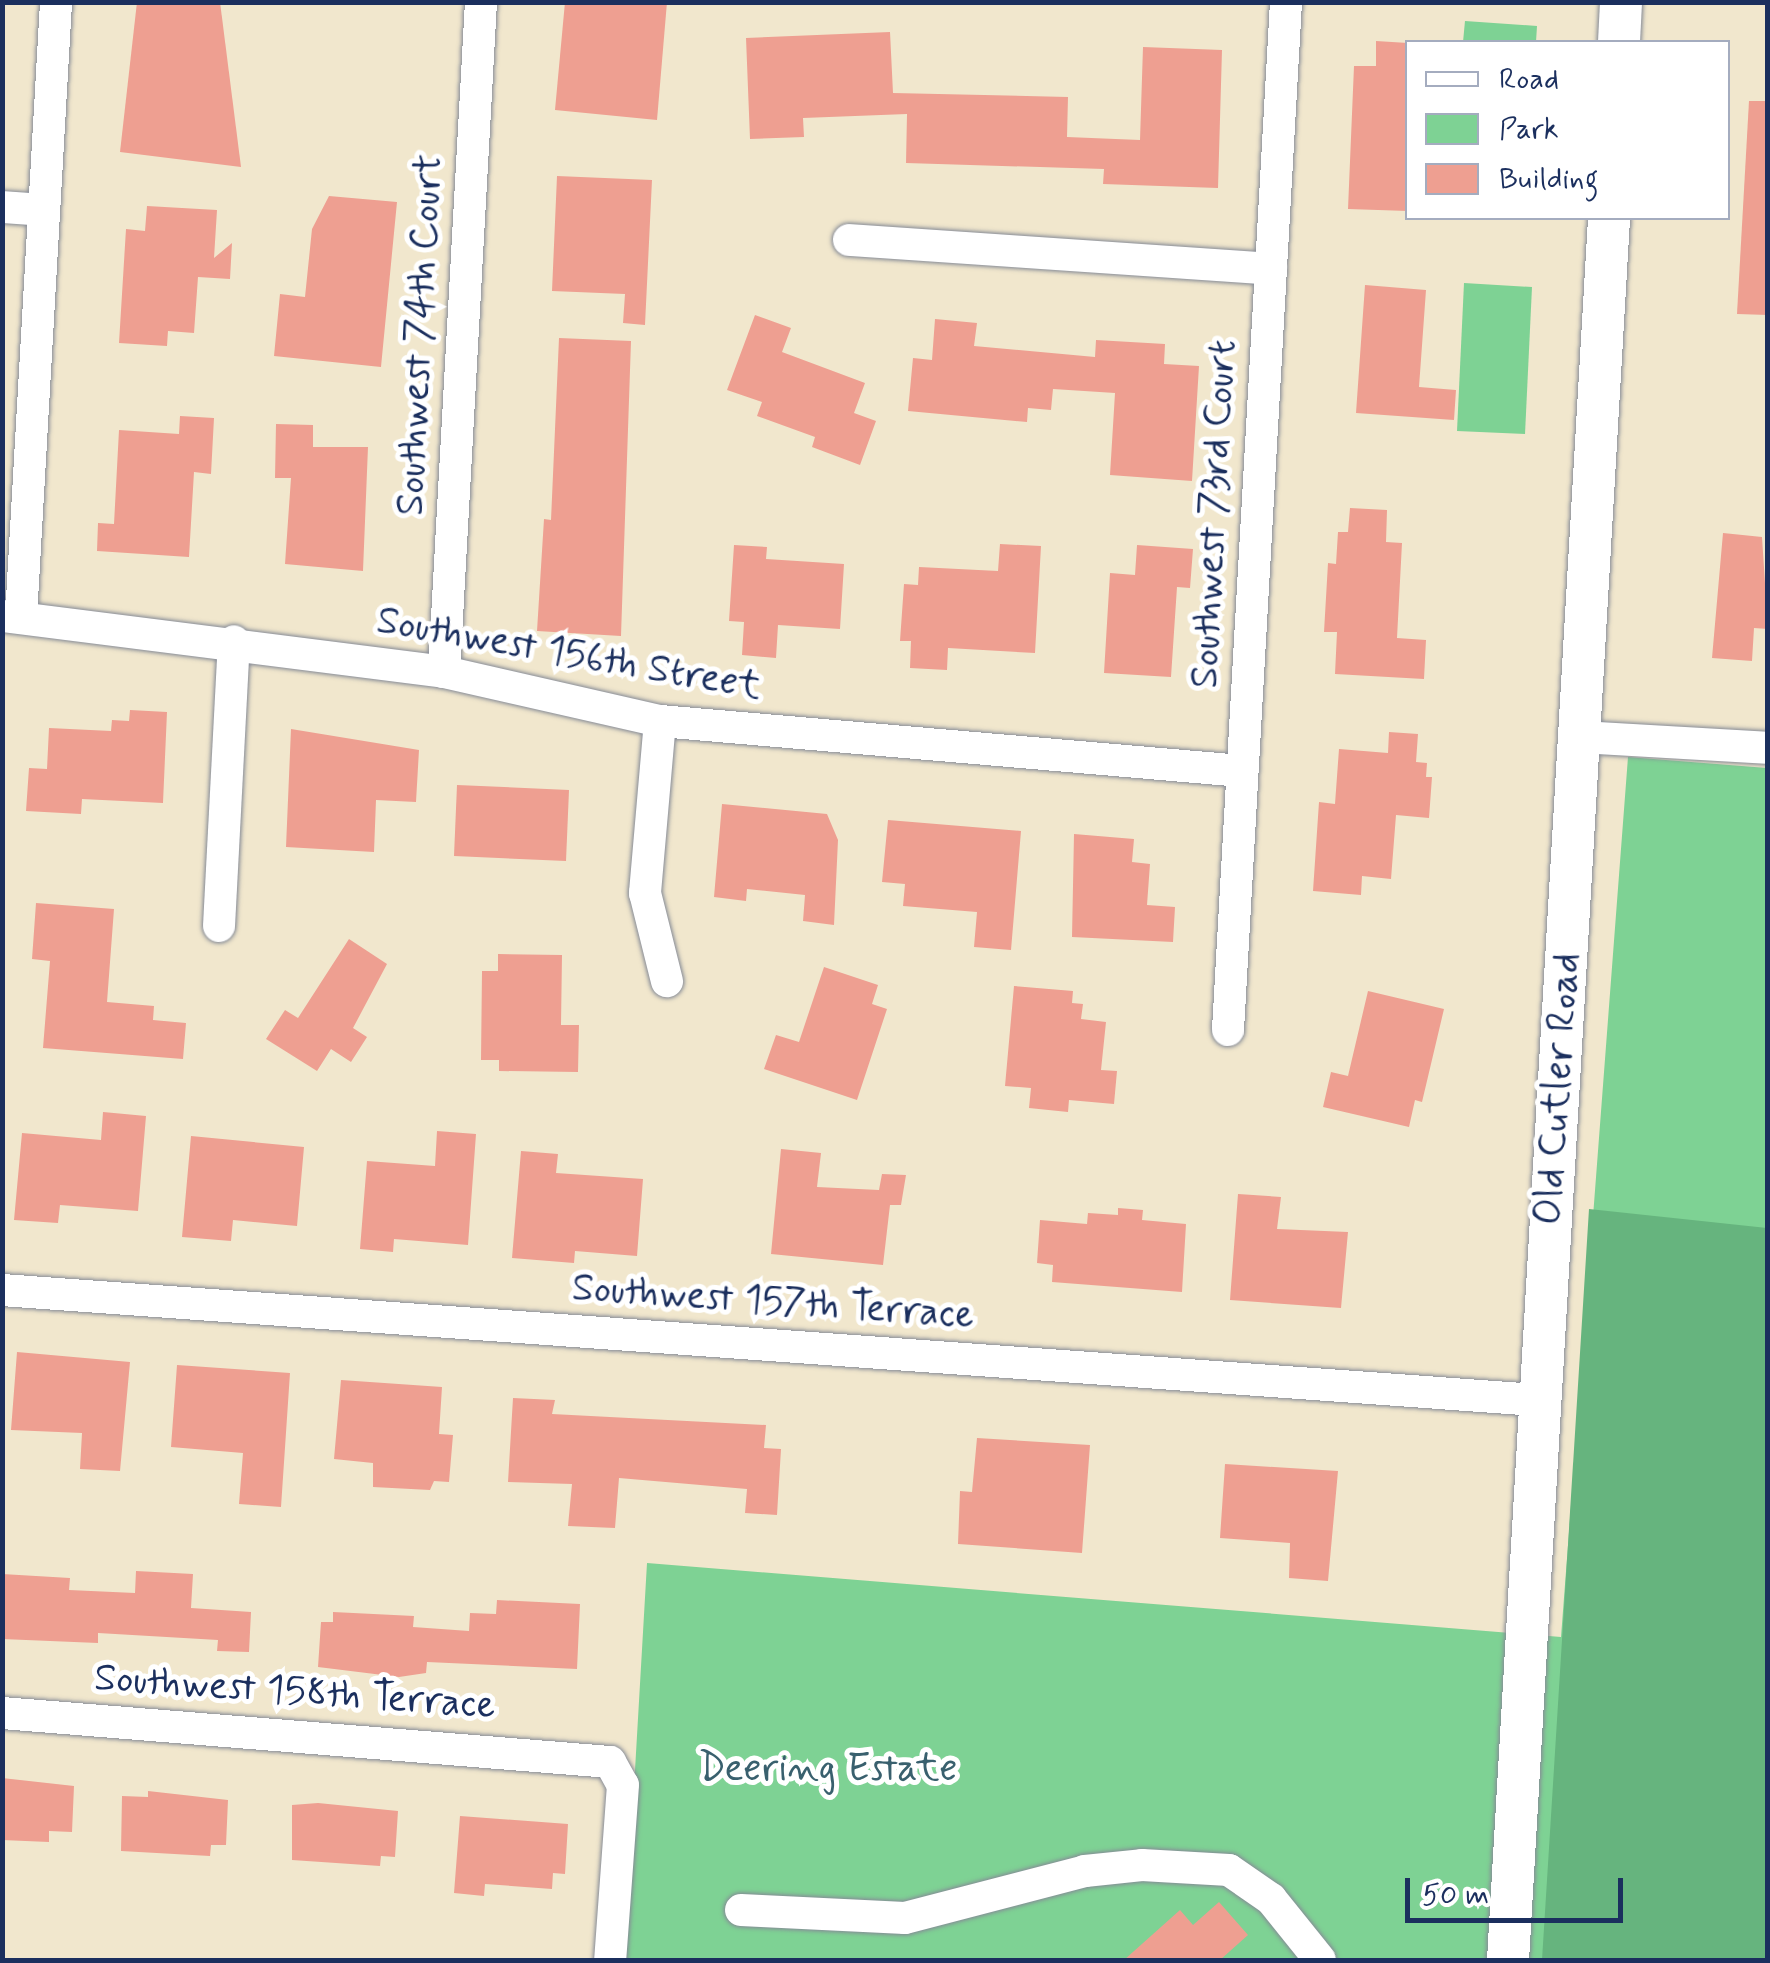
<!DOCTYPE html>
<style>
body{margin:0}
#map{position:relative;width:1770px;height:1963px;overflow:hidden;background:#f1e7cd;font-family:Mynerve,sans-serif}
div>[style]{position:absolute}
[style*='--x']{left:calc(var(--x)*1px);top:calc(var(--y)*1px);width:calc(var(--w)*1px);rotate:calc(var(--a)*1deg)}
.green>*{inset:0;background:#7ed294}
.forest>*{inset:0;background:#66b47e}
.building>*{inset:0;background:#ee9f91}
.roads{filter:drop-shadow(0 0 2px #868b96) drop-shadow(0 0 2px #868b96)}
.minor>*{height:32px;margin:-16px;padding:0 16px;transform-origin:16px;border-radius:16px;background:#fff}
.major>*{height:42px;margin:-21px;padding:0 21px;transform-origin:21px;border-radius:21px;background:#fff}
span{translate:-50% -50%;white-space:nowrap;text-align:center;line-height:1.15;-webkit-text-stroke:10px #fff;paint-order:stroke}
.street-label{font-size:40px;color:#1b2f5e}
.park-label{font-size:40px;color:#39606e}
.frame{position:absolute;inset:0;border:5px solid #1b2f5e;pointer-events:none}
.legend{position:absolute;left:1405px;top:40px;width:325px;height:180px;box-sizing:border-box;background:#fff;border:2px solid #a4acbf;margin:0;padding:12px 18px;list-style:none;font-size:30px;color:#1b2f5e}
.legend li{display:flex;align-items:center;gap:20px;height:50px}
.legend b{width:50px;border:2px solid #a4acbf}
.scale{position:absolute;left:1405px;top:1878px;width:218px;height:45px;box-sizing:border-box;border:5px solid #1b2f5e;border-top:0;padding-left:12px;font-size:30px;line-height:35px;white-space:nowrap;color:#1b2f5e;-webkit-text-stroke:8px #fff;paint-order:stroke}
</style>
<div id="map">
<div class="green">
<div style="clip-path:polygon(1465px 21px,1537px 26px,1536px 42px,1463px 42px)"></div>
<div style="clip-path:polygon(1464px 283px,1532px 287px,1525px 434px,1457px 431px)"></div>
<div style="clip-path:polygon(1628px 757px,1767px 768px,1767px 1960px,624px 1960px,647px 1563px,1561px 1637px)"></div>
</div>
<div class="forest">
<div style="clip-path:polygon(1589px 1209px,1767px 1228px,1767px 1960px,1542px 1960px)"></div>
</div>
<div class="building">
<div style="clip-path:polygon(137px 2px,220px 2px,241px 167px,120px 152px)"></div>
<div style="clip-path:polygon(565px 2px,667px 2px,657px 120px,555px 110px)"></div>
<div style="clip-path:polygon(890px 32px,893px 93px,1068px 97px,1067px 137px,1140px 140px,1143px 47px,1222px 50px,1218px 188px,1103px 184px,1104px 169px,906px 163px,907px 114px,803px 118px,804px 137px,750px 139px,746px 38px)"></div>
<div style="clip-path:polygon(1376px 41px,1408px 43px,1408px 211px,1348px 209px,1354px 66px,1376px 66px)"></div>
<div style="clip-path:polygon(1749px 101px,1768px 101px,1768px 315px,1737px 314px)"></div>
<div style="clip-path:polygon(557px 176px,652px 180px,645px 325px,623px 323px,625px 294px,552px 291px)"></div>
<div style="clip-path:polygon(329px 196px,397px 202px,381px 367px,274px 356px,280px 294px,305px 297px,312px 229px)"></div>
<div style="clip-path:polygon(147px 206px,217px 210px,214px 258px,232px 243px,230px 279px,198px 277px,194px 333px,168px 331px,167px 346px,119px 343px,126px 229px,145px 231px)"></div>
<div style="clip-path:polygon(1365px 285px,1426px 290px,1419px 387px,1456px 390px,1454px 420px,1356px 413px)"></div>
<div style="clip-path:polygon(755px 315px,791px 328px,782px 352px,865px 383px,854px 413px,876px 421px,860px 465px,812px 447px,815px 437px,757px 416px,762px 402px,727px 390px)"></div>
<div style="clip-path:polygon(935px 319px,977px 323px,974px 346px,1095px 357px,1096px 340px,1165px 344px,1164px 364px,1199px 366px,1192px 481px,1110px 475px,1115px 393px,1053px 389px,1051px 410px,1028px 408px,1027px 422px,908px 411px,913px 358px,932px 360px)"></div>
<div style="clip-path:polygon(559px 338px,631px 341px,621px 636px,537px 631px,544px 519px,551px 520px)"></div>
<div style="clip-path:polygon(180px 416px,214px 418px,211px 474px,194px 472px,189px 557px,97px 551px,98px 523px,114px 524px,119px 430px,179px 434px)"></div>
<div style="clip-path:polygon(276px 424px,313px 425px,313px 447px,368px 447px,363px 571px,285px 564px,291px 478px,275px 478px)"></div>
<div style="clip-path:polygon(1350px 508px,1387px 510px,1386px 542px,1402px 543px,1397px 638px,1426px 640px,1424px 679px,1335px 674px,1337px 632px,1324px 632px,1328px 563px,1336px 564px,1338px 532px,1348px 532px)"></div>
<div style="clip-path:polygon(1723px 533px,1762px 537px,1768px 629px,1754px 628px,1752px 661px,1712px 658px)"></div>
<div style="clip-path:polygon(1000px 544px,1041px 546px,1035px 653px,948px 648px,947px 670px,910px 668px,911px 641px,900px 641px,904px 584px,918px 585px,919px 567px,998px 571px)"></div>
<div style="clip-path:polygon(734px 545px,767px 547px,766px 559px,844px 564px,840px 629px,778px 625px,776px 658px,742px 655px,744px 622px,729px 621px)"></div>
<div style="clip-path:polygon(1137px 545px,1193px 549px,1190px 588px,1177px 587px,1171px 677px,1104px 673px,1110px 573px,1135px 575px)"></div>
<div style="clip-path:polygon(130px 710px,167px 712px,163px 803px,82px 799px,81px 814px,26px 811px,29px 768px,47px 769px,49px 728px,111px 731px,112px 720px,129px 721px)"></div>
<div style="clip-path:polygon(291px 729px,419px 750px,416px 802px,376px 800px,374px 852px,286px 847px)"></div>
<div style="clip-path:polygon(1389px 732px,1418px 734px,1416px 762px,1427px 763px,1426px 777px,1432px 777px,1429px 818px,1396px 815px,1391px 879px,1362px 876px,1361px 895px,1313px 891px,1319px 802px,1335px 804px,1339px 749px,1388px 753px)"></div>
<div style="clip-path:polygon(457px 785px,569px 790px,566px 861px,454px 856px)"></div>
<div style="clip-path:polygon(722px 804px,827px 814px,838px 840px,834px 925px,803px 921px,805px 895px,747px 889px,746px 901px,714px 897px)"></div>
<div style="clip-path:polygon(888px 820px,1021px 831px,1011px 950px,974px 947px,977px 912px,903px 906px,905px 884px,882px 882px)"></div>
<div style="clip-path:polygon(1074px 834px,1134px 839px,1132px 862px,1150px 864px,1147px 905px,1175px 907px,1173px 942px,1072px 937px)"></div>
<div style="clip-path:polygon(36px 903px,114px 909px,107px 1002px,154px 1006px,153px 1020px,186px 1023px,183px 1059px,43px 1048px,50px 961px,32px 959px)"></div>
<div style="clip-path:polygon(349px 939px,387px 964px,353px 1028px,367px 1037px,351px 1062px,331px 1049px,317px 1071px,266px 1039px,285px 1010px,298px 1018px)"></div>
<div style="clip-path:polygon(498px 954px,562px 955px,561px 1025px,579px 1025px,578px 1072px,499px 1071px,499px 1060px,481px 1060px,482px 971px,498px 971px)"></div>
<div style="clip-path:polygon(824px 967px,878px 985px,872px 1004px,887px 1009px,857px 1100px,764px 1069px,776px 1035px,799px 1042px)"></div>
<div style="clip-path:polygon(1014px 986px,1073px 991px,1072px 1003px,1083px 1004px,1081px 1019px,1106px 1022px,1101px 1070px,1117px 1071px,1114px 1104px,1069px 1100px,1068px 1112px,1029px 1108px,1031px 1088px,1005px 1086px)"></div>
<div style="clip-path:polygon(1368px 991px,1444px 1009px,1422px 1102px,1415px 1100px,1409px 1127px,1323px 1107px,1331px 1072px,1348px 1076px)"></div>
<div style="clip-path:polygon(103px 1112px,146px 1116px,138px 1211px,60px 1205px,58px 1223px,14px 1220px,22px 1133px,101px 1140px)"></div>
<div style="clip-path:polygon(437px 1131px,476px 1134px,468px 1245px,394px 1239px,393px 1252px,360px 1249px,367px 1161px,435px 1166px)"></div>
<div style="clip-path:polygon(191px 1136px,304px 1147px,297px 1226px,233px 1220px,231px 1241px,182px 1237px)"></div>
<div style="clip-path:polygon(781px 1149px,821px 1153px,817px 1187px,879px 1190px,882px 1174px,906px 1175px,901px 1205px,890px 1205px,883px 1265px,771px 1254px)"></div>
<div style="clip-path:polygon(521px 1151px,558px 1154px,556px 1173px,643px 1179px,637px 1256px,575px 1251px,574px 1263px,512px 1258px)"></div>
<div style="clip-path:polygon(1238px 1194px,1281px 1197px,1277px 1229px,1348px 1232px,1341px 1308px,1230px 1300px)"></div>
<div style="clip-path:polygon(1118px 1208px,1143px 1210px,1142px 1220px,1186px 1224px,1182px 1292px,1052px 1282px,1053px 1265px,1037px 1263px,1040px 1220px,1087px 1224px,1088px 1213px,1118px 1215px)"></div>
<div style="clip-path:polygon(17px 1352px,130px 1362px,120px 1471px,80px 1469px,82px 1433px,11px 1430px)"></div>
<div style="clip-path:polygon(177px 1365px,290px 1373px,281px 1507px,239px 1504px,243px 1453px,171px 1447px)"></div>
<div style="clip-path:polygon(341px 1380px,442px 1387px,439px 1434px,453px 1435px,449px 1482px,434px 1481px,430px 1490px,373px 1487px,373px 1463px,334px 1459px)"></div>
<div style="clip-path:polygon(513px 1398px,555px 1400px,552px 1414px,766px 1425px,764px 1448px,781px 1449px,777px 1515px,745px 1513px,747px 1489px,619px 1478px,615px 1528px,568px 1526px,572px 1484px,508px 1482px)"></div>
<div style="clip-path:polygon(977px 1438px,1090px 1445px,1082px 1553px,958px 1544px,960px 1491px,972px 1492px)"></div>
<div style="clip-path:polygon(1225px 1464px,1338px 1471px,1328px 1581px,1289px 1578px,1290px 1543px,1220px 1538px)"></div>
<div style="clip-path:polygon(136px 1571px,193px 1574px,191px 1608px,251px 1612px,249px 1652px,217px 1651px,218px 1640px,98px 1633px,98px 1643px,2px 1639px,2px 1574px,70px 1578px,69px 1590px,135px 1593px)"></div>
<div style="clip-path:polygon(497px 1600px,580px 1604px,577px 1669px,427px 1662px,426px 1673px,399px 1677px,318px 1667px,321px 1622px,333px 1622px,333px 1612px,414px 1616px,413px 1627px,469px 1631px,470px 1613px,496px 1614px)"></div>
<div style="clip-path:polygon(2px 1778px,74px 1786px,72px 1832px,49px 1831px,49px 1842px,2px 1840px)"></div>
<div style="clip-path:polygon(148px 1791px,228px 1800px,226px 1845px,211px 1845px,210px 1856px,121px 1851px,122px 1796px,148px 1797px)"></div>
<div style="clip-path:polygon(318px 1803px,398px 1811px,395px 1857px,381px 1856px,380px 1866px,292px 1860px,292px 1805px)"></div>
<div style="clip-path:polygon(460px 1816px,568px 1824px,565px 1874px,553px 1873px,552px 1889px,485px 1884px,484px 1896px,454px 1893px)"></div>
<div style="clip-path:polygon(1219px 1902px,1248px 1935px,1220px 1960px,1124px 1960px,1180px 1910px,1193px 1925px)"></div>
</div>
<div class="roads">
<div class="minor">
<div style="--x:2;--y:207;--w:39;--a:4"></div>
<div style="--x:849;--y:240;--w:423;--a:3.9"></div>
<div style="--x:2;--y:616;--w:446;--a:7.2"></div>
<div style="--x:444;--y:672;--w:221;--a:12.8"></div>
<div style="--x:660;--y:721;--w:584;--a:4.91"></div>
<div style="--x:21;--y:617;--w:616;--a:-86.74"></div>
<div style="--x:444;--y:672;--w:671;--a:-86.84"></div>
<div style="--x:660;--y:721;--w:173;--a:95"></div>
<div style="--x:645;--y:893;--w:91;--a:76"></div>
<div style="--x:1579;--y:737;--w:189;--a:3.3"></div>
<div style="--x:219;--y:926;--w:285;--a:-87"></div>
<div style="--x:1228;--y:1030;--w:1030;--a:-86.77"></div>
<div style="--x:2;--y:1290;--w:1540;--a:4.1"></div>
<div style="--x:2;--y:1713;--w:610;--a:4.61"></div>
<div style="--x:610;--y:1762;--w:26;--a:61"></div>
<div style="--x:623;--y:1785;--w:175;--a:94.2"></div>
<div style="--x:741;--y:1910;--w:164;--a:2.8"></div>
<div style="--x:905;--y:1918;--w:186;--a:-14.6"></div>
<div style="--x:1085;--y:1871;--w:57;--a:-6"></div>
<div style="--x:1142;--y:1865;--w:87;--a:3.3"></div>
<div style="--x:1229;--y:1870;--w:51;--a:34.6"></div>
<div style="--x:1271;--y:1899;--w:78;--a:51.2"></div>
</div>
<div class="major">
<div style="--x:1619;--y:42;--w:40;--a:-87.1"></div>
<div style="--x:1508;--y:1960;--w:1745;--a:-86.68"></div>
</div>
</div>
<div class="street-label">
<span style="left:420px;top:335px;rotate:-87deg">Southwest 74th Court</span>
<span style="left:1214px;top:514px;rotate:-87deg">Southwest 73rd Court</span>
<span style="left:569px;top:654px;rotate:10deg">Southwest 156th Street</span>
<span style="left:1558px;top:1089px;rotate:-86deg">Old Cutler Road</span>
<span style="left:773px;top:1302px;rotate:4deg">Southwest 157th Terrace</span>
<span style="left:295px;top:1692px;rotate:4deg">Southwest 158th Terrace</span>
</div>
<div class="park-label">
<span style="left:828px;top:1769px">Deering Estate</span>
</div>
<div class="frame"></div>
<ul class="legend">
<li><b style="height:12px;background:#fff"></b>Road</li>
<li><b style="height:28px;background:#7ed294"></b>Park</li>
<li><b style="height:28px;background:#ee9f91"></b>Building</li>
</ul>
<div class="scale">50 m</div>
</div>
